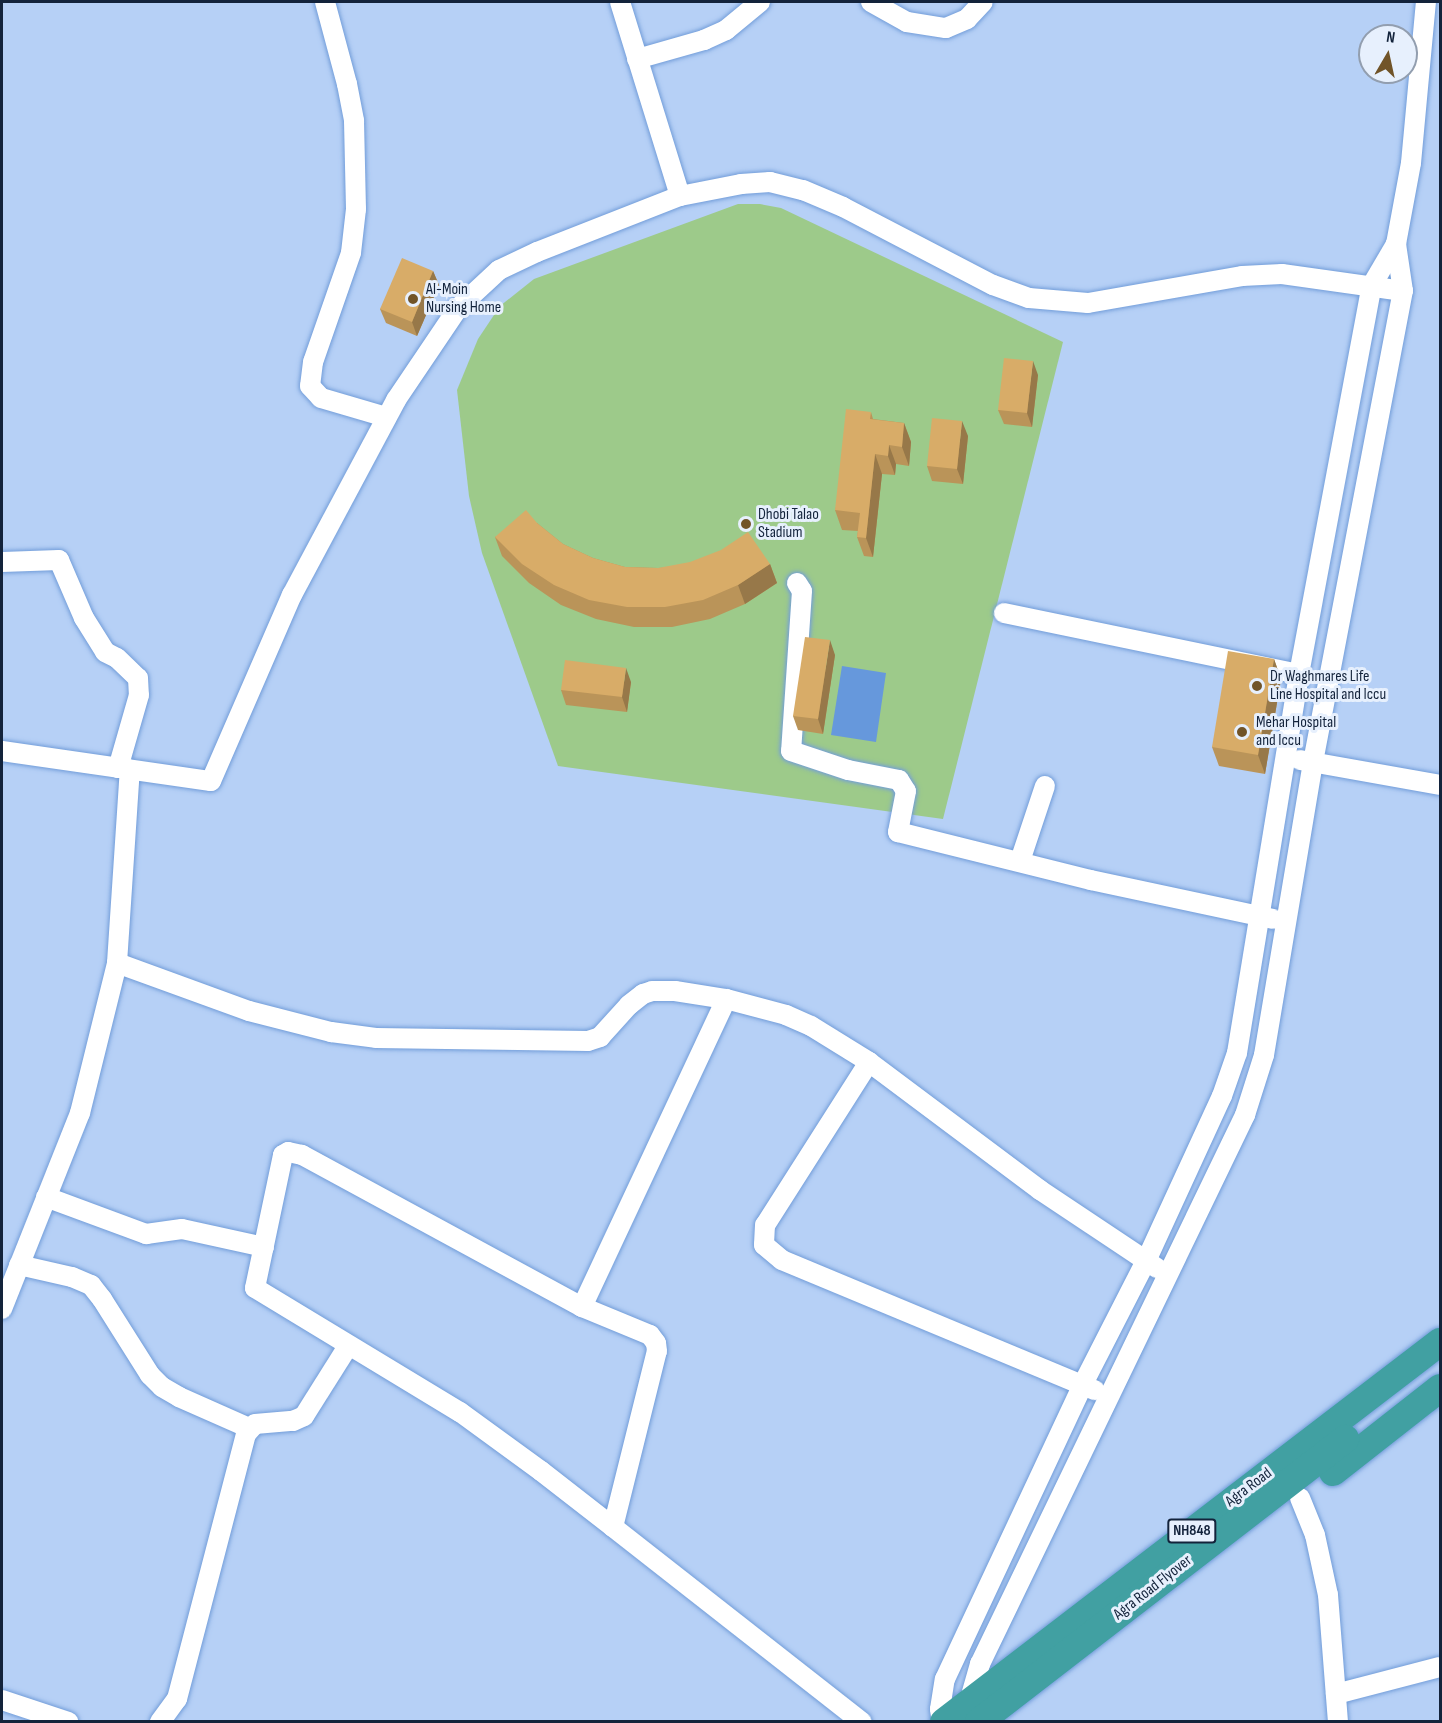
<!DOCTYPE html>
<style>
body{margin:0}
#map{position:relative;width:1442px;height:1723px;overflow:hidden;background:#b6d0f6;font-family:"Sofia Sans Condensed",sans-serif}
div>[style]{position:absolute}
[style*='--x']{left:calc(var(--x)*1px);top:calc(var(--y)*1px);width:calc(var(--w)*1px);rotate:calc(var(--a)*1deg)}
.green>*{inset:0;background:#9dca8a}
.water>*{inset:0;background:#6698dc}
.roads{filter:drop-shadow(0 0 2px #729dd9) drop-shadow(0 0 2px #729dd9)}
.minor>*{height:20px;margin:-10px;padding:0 10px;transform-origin:10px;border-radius:10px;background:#fff}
.highway>*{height:28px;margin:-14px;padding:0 14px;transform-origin:14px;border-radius:14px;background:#41a0a2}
.wall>*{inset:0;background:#ba9459}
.shaded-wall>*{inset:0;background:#977849}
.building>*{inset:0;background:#d8ac68}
.dots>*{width:16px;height:16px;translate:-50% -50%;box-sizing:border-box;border:3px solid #e7f0fd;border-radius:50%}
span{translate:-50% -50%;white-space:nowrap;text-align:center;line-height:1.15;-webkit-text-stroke:6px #e7f0fd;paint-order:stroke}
.shield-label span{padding:2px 4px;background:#e7f0fd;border:2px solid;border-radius:4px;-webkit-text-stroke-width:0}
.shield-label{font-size:15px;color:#13233b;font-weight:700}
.poi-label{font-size:16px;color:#13233b}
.left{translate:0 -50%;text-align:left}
.street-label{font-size:16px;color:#13233b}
.frame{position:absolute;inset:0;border:3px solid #13233b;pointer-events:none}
.north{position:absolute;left:1358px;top:24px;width:60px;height:60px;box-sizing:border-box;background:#e7f0fd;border:2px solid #929eaf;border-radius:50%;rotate:9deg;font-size:16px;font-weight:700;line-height:24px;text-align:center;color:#13233b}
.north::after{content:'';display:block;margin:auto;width:21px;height:27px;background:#715428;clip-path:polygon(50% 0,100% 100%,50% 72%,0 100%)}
</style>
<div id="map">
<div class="green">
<div style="clip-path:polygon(738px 204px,760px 204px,781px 208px,1063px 342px,943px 819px,558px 766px,482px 553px,469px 496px,457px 390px,478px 339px,500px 306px,534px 279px)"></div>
</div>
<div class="water">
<div style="clip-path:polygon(842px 666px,886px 673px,876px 742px,831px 735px)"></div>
</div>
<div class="roads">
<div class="minor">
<div style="--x:325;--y:2;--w:85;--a:75"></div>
<div style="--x:347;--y:84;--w:38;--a:79"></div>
<div style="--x:354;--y:121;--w:88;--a:88.7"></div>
<div style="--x:356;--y:209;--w:44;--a:96.5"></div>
<div style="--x:351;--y:253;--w:115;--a:109.2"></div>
<div style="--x:313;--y:362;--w:24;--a:97"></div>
<div style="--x:310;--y:386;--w:16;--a:47"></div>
<div style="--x:321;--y:398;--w:68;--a:16.3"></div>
<div style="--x:620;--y:2;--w:203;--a:72.8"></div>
<div style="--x:871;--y:2;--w:41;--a:29.1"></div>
<div style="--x:907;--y:22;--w:39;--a:9"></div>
<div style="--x:946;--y:28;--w:23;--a:-23"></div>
<div style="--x:967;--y:19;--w:23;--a:-47"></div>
<div style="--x:637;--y:59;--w:70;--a:-15.8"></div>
<div style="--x:704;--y:40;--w:24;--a:-24"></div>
<div style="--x:726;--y:30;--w:44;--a:-39.5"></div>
<div style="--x:2;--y:562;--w:57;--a:-2"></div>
<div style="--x:59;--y:560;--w:63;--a:66.7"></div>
<div style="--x:84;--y:618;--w:40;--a:58"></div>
<div style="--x:105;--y:652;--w:13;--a:27"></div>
<div style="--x:117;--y:658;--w:29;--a:44"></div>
<div style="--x:138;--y:678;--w:17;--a:87"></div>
<div style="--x:139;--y:695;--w:76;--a:106"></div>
<div style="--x:797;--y:583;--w:9;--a:58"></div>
<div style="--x:802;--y:591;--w:160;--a:93.9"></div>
<div style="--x:791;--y:751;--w:60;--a:18.4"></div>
<div style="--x:848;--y:770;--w:52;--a:11.1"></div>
<div style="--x:899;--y:780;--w:13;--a:58"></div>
<div style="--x:906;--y:791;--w:42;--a:101"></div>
<div style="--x:898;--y:832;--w:199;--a:14"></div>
<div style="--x:1091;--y:880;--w:186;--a:12.1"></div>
<div style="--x:1004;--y:613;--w:301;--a:11.7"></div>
<div style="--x:2;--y:751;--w:211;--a:8.2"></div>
<div style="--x:211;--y:781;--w:203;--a:-66.5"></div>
<div style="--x:292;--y:595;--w:221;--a:-61.9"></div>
<div style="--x:396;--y:400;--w:111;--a:-56"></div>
<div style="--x:458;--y:308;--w:56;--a:-42.8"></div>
<div style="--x:499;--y:270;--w:42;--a:-25.3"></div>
<div style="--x:537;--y:252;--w:154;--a:-21.4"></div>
<div style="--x:680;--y:196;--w:62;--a:-11.1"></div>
<div style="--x:741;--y:184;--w:29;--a:-4"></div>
<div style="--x:770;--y:182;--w:34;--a:14"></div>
<div style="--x:803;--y:190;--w:43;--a:23"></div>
<div style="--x:843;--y:207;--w:169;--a:27.5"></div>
<div style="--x:993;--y:285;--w:38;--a:20"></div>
<div style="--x:1029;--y:298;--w:59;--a:4.8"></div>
<div style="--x:1088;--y:303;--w:156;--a:-9.9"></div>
<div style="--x:1242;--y:276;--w:40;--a:-2.9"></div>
<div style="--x:1282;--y:274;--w:122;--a:8"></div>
<div style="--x:1300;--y:760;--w:142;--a:10.1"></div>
<div style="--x:1020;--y:861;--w:79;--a:-71.6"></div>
<div style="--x:117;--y:963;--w:140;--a:20"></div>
<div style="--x:249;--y:1011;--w:85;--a:14.4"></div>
<div style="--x:331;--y:1032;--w:45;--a:7.6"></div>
<div style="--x:376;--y:1038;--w:212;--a:0.8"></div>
<div style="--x:588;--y:1041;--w:13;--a:-18"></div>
<div style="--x:600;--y:1037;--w:43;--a:-47.8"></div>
<div style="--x:629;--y:1005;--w:18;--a:-38"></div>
<div style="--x:643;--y:994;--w:9;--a:-18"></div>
<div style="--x:652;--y:991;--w:23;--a:0"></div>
<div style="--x:675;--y:991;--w:52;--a:8.9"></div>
<div style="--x:726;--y:999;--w:62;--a:14.9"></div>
<div style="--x:786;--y:1015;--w:27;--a:24"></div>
<div style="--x:811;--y:1026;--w:68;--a:31.8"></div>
<div style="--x:869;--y:1062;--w:214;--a:36.8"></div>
<div style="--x:1040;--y:1190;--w:141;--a:33.7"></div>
<div style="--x:869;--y:1062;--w:193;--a:122.5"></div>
<div style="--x:765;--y:1225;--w:20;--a:93"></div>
<div style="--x:764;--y:1245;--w:23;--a:40"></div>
<div style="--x:782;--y:1260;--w:339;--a:22.6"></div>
<div style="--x:46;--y:1197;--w:107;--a:20.3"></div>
<div style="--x:146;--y:1234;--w:36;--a:-8"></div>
<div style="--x:182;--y:1229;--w:84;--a:12.4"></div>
<div style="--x:19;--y:1265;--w:54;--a:12.8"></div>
<div style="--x:72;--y:1277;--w:21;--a:23"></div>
<div style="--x:91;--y:1285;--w:18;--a:52"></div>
<div style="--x:102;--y:1299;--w:90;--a:57.7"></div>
<div style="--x:150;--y:1375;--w:17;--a:45"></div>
<div style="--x:162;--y:1387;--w:20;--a:30"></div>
<div style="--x:179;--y:1397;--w:77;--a:23.9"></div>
<div style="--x:582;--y:1307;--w:340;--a:-64.9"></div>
<div style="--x:2;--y:1309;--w:211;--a:-68.3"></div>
<div style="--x:80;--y:1113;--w:154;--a:-76.1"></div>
<div style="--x:117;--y:963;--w:194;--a:-86.2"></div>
<div style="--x:1300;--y:1498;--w:40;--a:68"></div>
<div style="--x:1315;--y:1535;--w:61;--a:77.8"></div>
<div style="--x:1328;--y:1595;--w:127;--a:85.5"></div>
<div style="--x:613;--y:1527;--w:181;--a:-76"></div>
<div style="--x:657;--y:1351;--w:8;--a:-97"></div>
<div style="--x:656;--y:1343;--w:10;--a:-127"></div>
<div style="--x:650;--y:1335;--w:74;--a:-157.6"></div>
<div style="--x:582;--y:1307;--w:319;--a:-151.5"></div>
<div style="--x:302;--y:1155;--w:14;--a:-168"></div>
<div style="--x:288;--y:1152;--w:6;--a:149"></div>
<div style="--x:283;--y:1155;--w:136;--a:101.9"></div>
<div style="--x:255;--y:1288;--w:240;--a:31.2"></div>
<div style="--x:460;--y:1412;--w:100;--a:36.1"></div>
<div style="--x:541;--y:1471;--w:91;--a:37.9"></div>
<div style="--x:613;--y:1527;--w:316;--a:38.1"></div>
<div style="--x:1336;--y:1694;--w:107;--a:-14.6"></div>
<div style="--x:2;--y:1700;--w:70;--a:18.4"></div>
<div style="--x:968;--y:1706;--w:44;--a:-74.1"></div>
<div style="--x:980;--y:1664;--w:610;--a:-64.23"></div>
<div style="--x:1245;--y:1115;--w:63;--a:-72.4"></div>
<div style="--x:1264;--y:1055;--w:297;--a:-80.5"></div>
<div style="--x:1313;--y:762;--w:480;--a:-79.2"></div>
<div style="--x:1403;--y:291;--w:48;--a:-98.5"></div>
<div style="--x:1396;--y:244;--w:82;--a:-79.5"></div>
<div style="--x:1411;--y:163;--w:162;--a:-84.7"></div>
<div style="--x:160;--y:1722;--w:29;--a:-54"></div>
<div style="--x:177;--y:1699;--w:274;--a:-75.4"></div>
<div style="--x:246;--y:1434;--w:13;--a:-48"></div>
<div style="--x:255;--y:1424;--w:38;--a:-5"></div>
<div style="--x:293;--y:1421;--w:12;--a:-24"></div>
<div style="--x:304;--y:1416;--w:83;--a:-57.8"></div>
<div style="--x:942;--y:1722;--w:13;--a:-99"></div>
<div style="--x:940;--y:1709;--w:30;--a:-81"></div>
<div style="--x:945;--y:1679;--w:326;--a:-64.9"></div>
<div style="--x:1083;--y:1384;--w:138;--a:-62.9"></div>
<div style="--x:1146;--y:1261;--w:182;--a:-65.3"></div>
<div style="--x:1222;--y:1096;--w:46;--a:-70.8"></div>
<div style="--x:1237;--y:1053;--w:384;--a:-80.7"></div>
<div style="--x:1299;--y:674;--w:396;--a:-79.4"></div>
<div style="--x:1372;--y:285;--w:48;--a:-59.7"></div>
</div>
<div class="highway">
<div style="--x:1333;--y:1472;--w:136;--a:-38.1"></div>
<div style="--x:944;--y:1722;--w:625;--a:-37.46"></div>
<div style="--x:979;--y:1722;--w:463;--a:-37.7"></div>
</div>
</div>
<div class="wall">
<div style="clip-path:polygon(433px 271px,439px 285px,417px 336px,386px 323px,380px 309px)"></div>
<div style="clip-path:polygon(1038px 375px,1032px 427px,1004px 424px,998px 410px)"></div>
<div style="clip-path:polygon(871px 412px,873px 419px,904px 423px,911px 442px,909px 466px,896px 464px,895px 475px,882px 474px,873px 557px,864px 556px,857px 537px,858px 531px,842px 530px,835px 510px)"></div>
<div style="clip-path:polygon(968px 436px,963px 484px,932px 481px,927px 466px)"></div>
<div style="clip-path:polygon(537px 523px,563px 544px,593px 558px,625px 567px,658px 568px,770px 564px,777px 583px,745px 604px,710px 619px,672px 627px,634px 627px,596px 619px,561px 605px,529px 583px,502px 556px,495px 537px)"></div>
<div style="clip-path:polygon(835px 655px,823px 734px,798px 730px,793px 716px)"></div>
<div style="clip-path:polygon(1274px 659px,1281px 679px,1265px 774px,1219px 766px,1212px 747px)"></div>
<div style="clip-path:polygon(631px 682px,627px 712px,566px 705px,561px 690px)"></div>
</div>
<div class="shaded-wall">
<div style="clip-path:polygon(433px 271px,439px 285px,417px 336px,412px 322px)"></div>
<div style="clip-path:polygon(1033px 361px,1038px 375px,1032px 427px,1027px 413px)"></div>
<div style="clip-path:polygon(962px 421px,968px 436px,963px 484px,957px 469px)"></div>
<div style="clip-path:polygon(904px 423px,911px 442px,909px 466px,902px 447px)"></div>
<div style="clip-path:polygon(889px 445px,896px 464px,895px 475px,888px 456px)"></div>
<div style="clip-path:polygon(875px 454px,882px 474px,873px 557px,866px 538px)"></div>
<div style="clip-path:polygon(770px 564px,777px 583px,745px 604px,738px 585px)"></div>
<div style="clip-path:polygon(830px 640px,835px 655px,823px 734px,818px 719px)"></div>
<div style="clip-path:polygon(1274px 659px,1281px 679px,1265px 774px,1258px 755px)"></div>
<div style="clip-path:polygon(626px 668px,631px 682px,627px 712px,622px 697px)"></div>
</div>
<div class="building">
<div style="clip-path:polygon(402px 258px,433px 271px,412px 322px,380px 309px)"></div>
<div style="clip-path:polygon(1004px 358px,1033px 361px,1027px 413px,998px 410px)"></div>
<div style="clip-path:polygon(846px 409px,871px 412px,870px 419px,904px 423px,902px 447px,889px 445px,888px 456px,875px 454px,866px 538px,857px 537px,860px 513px,835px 510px)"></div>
<div style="clip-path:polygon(932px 418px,962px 421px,957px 469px,927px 466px)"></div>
<div style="clip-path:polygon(526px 510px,537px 523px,563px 544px,593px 558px,625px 567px,658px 568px,690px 562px,721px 550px,748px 532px,770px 564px,738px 585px,703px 600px,665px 607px,627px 607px,589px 600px,554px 585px,522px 564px,495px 537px)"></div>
<div style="clip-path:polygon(805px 637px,830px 640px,818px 719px,793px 716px)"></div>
<div style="clip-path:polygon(1228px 651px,1274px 659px,1258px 755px,1212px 747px)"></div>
<div style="clip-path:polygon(565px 660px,626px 668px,622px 697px,561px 690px)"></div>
</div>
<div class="dots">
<div style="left:413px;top:299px;background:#715428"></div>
<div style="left:746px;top:524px;background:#715428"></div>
<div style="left:1257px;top:686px;background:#715428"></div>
<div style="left:1242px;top:732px;background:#715428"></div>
</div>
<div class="shield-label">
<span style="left:1192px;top:1531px">NH848</span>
</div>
<div class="poi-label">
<span class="left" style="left:426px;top:299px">Al-Moin<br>Nursing Home</span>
<span class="left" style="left:758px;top:524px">Dhobi Talao<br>Stadium</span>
<span class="left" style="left:1270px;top:686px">Dr Waghmares Life<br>Line Hospital and Iccu</span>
<span class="left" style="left:1256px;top:732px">Mehar Hospital<br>and Iccu</span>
</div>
<div class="street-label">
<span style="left:1249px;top:1488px;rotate:-37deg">Agra Road</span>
<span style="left:1153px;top:1588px;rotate:-38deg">Agra Road Flyover</span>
</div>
<div class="frame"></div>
<div class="north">N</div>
</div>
